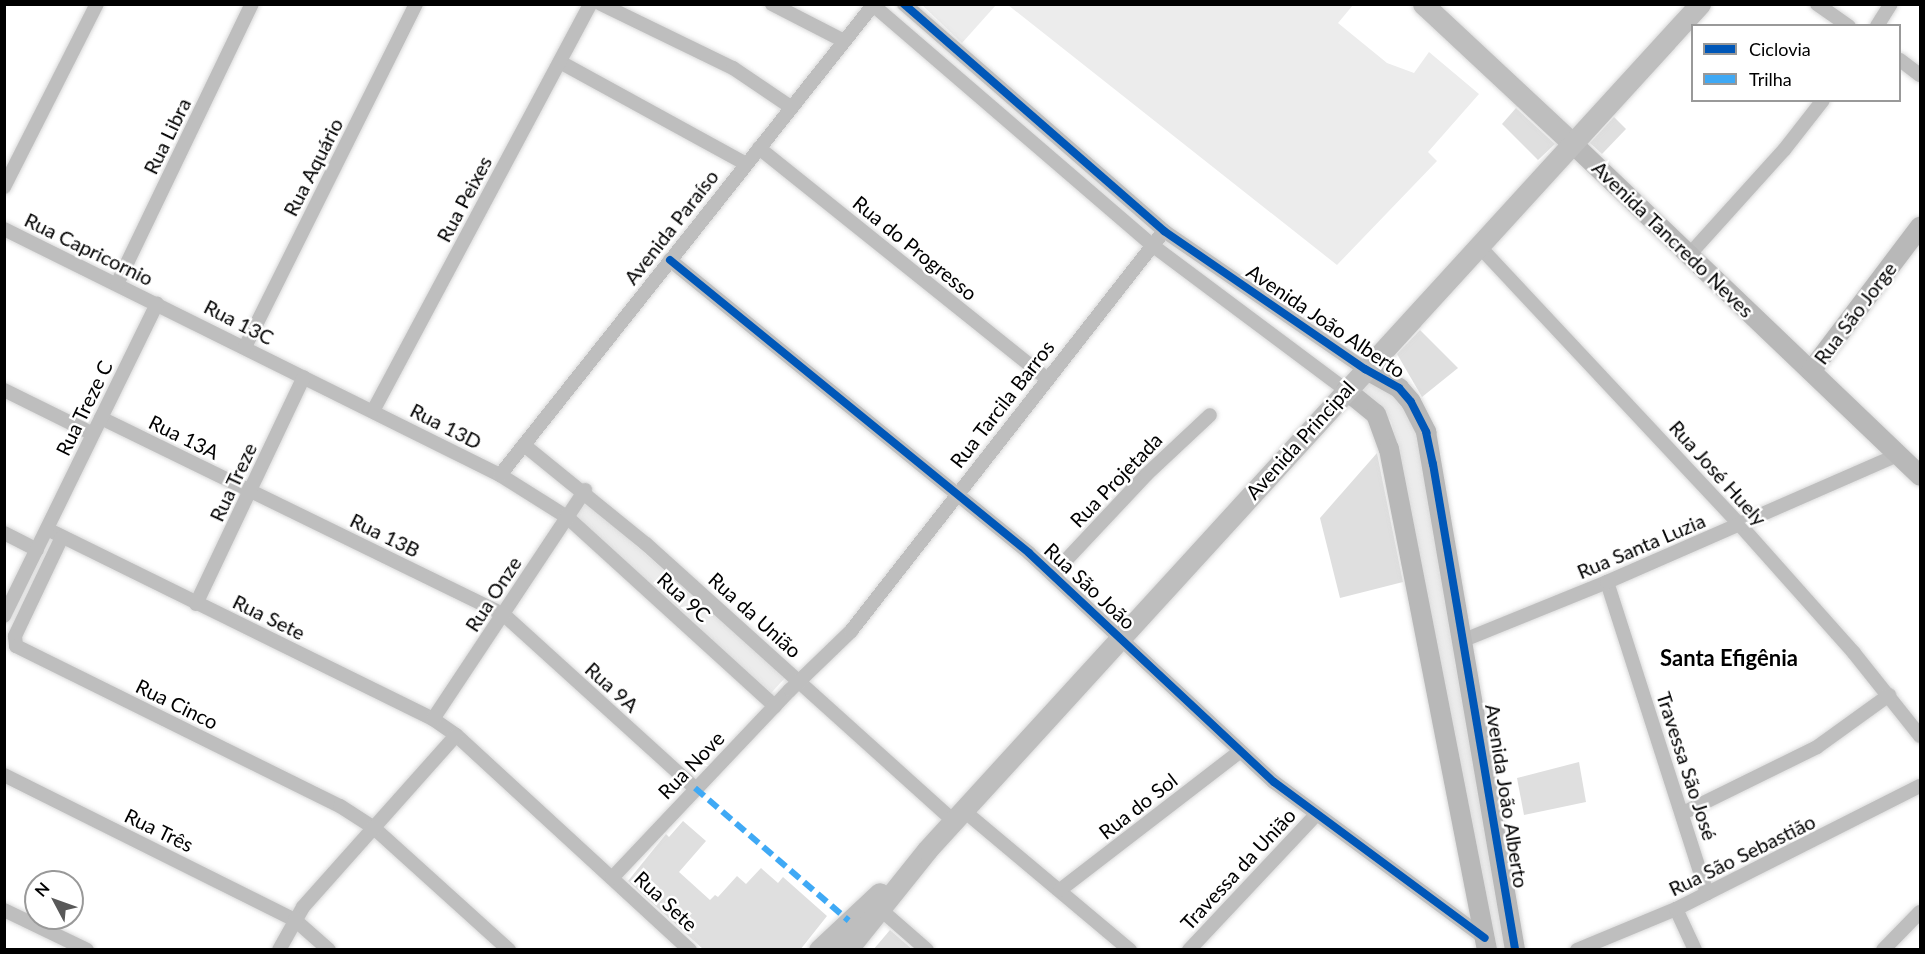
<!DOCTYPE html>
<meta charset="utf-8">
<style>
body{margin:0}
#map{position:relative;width:1925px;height:954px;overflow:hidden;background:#fff;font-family:Lato,sans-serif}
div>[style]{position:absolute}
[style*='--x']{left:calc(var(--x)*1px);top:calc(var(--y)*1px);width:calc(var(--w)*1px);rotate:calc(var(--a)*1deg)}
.green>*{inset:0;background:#ececec}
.building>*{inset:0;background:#dfdfdf}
.roads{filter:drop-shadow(0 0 2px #dbdbdb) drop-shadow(0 0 2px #dbdbdb)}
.street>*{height:14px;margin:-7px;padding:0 7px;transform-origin:7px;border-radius:7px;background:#bebebe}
.secondary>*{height:20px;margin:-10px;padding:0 10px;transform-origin:10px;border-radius:10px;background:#b8b8b8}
.primary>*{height:21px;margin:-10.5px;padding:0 10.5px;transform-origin:10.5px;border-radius:10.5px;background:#bebebe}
.quiet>*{height:6px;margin-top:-3px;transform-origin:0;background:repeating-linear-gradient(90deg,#3fa9f5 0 12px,transparent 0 18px)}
.cycleway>*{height:8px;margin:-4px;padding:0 4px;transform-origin:4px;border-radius:4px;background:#0057b8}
span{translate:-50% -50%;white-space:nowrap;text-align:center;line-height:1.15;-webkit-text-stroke:5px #fff;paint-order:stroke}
.street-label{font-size:20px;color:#000}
.quarter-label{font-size:22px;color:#000;font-weight:700}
.frame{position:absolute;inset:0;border:6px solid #000;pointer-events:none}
.legend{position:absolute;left:1691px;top:24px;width:210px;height:78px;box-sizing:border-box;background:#fff;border:2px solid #999;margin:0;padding:8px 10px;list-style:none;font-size:18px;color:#000}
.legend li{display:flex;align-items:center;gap:12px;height:30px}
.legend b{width:30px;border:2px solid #999}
.north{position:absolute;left:24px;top:870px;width:60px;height:60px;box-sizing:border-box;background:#fff;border:2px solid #999;border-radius:50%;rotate:311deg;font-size:16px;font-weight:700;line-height:24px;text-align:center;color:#000}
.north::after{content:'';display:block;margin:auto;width:21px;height:27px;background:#595959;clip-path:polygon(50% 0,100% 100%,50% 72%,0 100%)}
</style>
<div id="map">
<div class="green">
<div style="clip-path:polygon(922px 5px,996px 5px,962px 43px)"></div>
<div style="clip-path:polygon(1008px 5px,1353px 5px,1338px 23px,1387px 63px,1414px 73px,1429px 52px,1479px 94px,1428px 152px,1437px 161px,1337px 265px)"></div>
<div style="clip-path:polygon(1370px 378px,1396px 397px,1416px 430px,1509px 949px,1495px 949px,1397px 445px,1391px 421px,1361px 390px)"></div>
<div style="clip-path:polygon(586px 501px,785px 678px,771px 693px,574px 515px)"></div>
</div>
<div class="building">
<div style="clip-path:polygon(1516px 108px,1555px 144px,1538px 160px,1502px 124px)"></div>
<div style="clip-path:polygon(1614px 117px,1626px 129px,1602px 154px,1590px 143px)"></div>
<div style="clip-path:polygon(1420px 330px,1458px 368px,1422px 397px,1397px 354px)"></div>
<div style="clip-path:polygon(1377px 453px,1403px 582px,1340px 598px,1320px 518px)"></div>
<div style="clip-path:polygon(1579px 762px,1586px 802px,1524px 815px,1517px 778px)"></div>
<div style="clip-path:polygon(683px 821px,706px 841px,679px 872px,710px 900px,715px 895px,718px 897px,737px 876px,746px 884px,761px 868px,778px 883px,783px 877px,827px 916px,800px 950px,704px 950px,628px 881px,666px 834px,669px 837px)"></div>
<div style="clip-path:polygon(890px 930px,913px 950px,873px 950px)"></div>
</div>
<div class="roads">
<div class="street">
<div style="--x:601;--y:4;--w:147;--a:25.9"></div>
<div style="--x:733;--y:68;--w:71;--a:34.1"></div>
<div style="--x:772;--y:4;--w:81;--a:27.2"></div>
<div style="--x:904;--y:4;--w:345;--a:41.1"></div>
<div style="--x:1164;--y:231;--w:244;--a:34.5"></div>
<div style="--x:1817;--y:4;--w:39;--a:35"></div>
<div style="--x:873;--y:5;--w:368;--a:40.7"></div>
<div style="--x:1152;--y:245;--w:242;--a:36.8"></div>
<div style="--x:1877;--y:26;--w:26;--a:-58"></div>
<div style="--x:1900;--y:60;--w:25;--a:37"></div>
<div style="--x:560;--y:62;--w:212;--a:28.7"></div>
<div style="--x:759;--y:148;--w:368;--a:38.7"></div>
<div style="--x:4;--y:187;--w:205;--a:-63.1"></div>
<div style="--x:4;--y:229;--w:554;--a:26.38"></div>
<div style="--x:500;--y:475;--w:79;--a:32.1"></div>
<div style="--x:567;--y:517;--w:281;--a:42.3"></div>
<div style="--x:1478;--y:245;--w:383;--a:46.9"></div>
<div style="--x:1740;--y:525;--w:171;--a:48.3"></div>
<div style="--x:1854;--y:653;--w:106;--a:51.5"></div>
<div style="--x:1689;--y:255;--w:142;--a:-47.9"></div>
<div style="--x:1784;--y:150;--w:63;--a:-52"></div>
<div style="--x:670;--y:260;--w:463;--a:39.2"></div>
<div style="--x:1029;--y:553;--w:335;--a:43.1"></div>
<div style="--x:1274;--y:782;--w:262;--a:36.5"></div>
<div style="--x:117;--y:284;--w:311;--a:-64.3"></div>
<div style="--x:245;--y:347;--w:383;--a:-63.5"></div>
<div style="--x:4;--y:390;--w:99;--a:26.3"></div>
<div style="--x:373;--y:411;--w:461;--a:-61.9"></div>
<div style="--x:101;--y:418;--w:447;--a:26"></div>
<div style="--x:503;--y:614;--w:259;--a:42.2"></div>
<div style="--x:524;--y:445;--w:157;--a:39.1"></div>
<div style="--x:646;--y:544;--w:414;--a:42"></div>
<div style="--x:500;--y:475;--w:601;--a:-51.55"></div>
<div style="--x:47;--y:529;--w:430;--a:26.2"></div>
<div style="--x:433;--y:719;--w:28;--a:35"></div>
<div style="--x:456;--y:735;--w:318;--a:42.6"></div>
<div style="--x:4;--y:533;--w:37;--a:27"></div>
<div style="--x:62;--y:537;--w:110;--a:115.4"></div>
<div style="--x:15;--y:636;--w:10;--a:84"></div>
<div style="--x:16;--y:646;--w:361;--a:26.3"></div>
<div style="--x:340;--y:806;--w:40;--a:32.9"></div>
<div style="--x:374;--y:828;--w:182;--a:42.1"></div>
<div style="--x:1053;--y:574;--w:137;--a:-46.8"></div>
<div style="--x:1147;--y:474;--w:86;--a:-43.1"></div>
<div style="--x:1607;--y:582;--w:327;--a:72.2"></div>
<div style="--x:196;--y:604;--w:251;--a:-64.6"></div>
<div style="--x:4;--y:616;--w:348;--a:-63.9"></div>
<div style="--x:1464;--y:640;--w:154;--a:-22.1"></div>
<div style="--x:1607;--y:582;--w:318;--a:-23.6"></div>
<div style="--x:433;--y:719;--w:275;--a:-56.4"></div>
<div style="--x:4;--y:775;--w:325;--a:26.5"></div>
<div style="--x:295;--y:920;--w:45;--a:41.4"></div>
<div style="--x:963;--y:810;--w:218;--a:40"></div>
<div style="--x:1683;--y:813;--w:149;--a:-26.2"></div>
<div style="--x:1817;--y:747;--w:89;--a:-35.8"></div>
<div style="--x:612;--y:878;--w:259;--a:-46.6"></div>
<div style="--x:790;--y:690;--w:85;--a:-44"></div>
<div style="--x:851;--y:631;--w:508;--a:-51.96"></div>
<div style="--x:1060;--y:890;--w:226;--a:-37.6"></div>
<div style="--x:880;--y:909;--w:62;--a:41.1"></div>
<div style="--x:1676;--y:909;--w:45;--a:65.1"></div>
<div style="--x:4;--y:910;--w:92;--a:25.7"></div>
<div style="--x:279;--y:950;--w:49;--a:-60.8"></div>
<div style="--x:303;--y:907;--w:230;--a:-48.3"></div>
<div style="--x:1189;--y:950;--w:184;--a:-46.8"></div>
<div style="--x:1577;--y:950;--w:107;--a:-22.5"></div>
<div style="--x:1676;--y:909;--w:273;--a:-26.8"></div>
<div style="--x:1883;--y:950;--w:53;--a:-45.8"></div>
</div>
<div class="secondary">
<div style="--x:1571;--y:142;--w:483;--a:43.7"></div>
<div style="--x:1365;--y:369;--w:39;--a:29"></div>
<div style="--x:1399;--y:388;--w:18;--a:49"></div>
<div style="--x:1411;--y:402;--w:34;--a:63"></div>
<div style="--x:1426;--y:432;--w:526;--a:80.25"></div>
<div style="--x:1811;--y:371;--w:181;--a:-52.9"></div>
<div style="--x:1346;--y:390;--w:38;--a:39"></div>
<div style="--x:1376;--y:414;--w:37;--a:70"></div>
<div style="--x:1389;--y:449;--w:510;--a:78.93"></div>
</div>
<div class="primary">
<div style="--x:1423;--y:4;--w:202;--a:43"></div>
<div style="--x:819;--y:950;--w:83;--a:-43.1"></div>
<div style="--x:847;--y:950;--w:128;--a:-51.3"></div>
<div style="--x:927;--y:850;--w:1146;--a:-47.58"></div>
</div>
</div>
<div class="quiet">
<div style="--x:695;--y:788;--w:203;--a:40.8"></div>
</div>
<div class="cycleway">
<div style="--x:904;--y:4;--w:345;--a:41.1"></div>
<div style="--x:1164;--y:231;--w:244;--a:34.5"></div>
<div style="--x:1365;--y:369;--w:39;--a:29"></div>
<div style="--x:1399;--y:388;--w:18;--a:49"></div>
<div style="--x:1411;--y:402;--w:34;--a:63"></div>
<div style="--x:1426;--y:432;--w:33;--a:78"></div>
<div style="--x:1433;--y:464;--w:493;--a:80.4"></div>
<div style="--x:670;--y:260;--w:463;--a:39.2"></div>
<div style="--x:1029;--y:553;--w:335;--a:43.1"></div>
<div style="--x:1274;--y:782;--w:262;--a:36.5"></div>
</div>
<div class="street-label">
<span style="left:167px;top:136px;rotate:-64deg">Rua Libra</span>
<span style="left:313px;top:167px;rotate:-63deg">Rua Aquário</span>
<span style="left:464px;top:199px;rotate:-62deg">Rua Peixes</span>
<span style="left:671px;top:227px;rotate:-52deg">Avenida Paraíso</span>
<span style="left:1673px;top:239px;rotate:44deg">Avenida Tancredo Neves</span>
<span style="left:915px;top:248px;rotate:39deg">Rua do Progresso</span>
<span style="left:89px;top:249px;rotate:26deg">Rua Capricornio</span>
<span style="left:1855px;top:313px;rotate:-53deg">Rua São Jorge</span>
<span style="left:1326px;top:321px;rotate:34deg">Avenida João Alberto</span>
<span style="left:239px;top:322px;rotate:27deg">Rua 13C</span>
<span style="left:1002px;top:404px;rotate:-52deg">Rua Tarcila Barros</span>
<span style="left:84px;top:408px;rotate:-64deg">Rua Treze C</span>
<span style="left:446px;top:426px;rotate:27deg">Rua 13D</span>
<span style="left:184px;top:437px;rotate:26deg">Rua 13A</span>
<span style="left:1300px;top:440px;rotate:-48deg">Avenida Principal</span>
<span style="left:1718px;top:473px;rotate:48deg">Rua José Huely</span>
<span style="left:1116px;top:480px;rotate:-46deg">Rua Projetada</span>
<span style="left:233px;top:482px;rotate:-65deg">Rua Treze</span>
<span style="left:385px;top:535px;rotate:26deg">Rua 13B</span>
<span style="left:1641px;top:546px;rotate:-23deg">Rua Santa Luzia</span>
<span style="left:1090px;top:586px;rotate:43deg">Rua São João</span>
<span style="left:493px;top:594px;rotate:-57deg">Rua Onze</span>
<span style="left:684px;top:597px;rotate:42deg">Rua 9C</span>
<span style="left:755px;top:615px;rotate:42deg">Rua da União</span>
<span style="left:269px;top:617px;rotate:26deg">Rua Sete</span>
<span style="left:612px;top:687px;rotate:42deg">Rua 9A</span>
<span style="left:177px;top:704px;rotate:26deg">Rua Cinco</span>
<span style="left:691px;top:765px;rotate:-46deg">Rua Nove</span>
<span style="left:1687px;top:766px;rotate:72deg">Travessa São José</span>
<span style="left:1507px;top:796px;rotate:81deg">Avenida João Alberto</span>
<span style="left:1138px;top:806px;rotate:-38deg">Rua do Sol</span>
<span style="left:159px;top:830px;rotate:26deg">Rua Três</span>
<span style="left:1742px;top:855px;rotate:-26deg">Rua São Sebastião</span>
<span style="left:1238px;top:869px;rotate:-47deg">Travessa da União</span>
<span style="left:666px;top:901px;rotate:43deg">Rua Sete</span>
</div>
<div class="quarter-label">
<span style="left:1729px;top:658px">Santa Efigênia</span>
</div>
<div class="frame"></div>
<ul class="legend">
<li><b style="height:8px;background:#0057b8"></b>Ciclovia</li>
<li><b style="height:8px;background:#3fa9f5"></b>Trilha</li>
</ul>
<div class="north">N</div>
</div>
